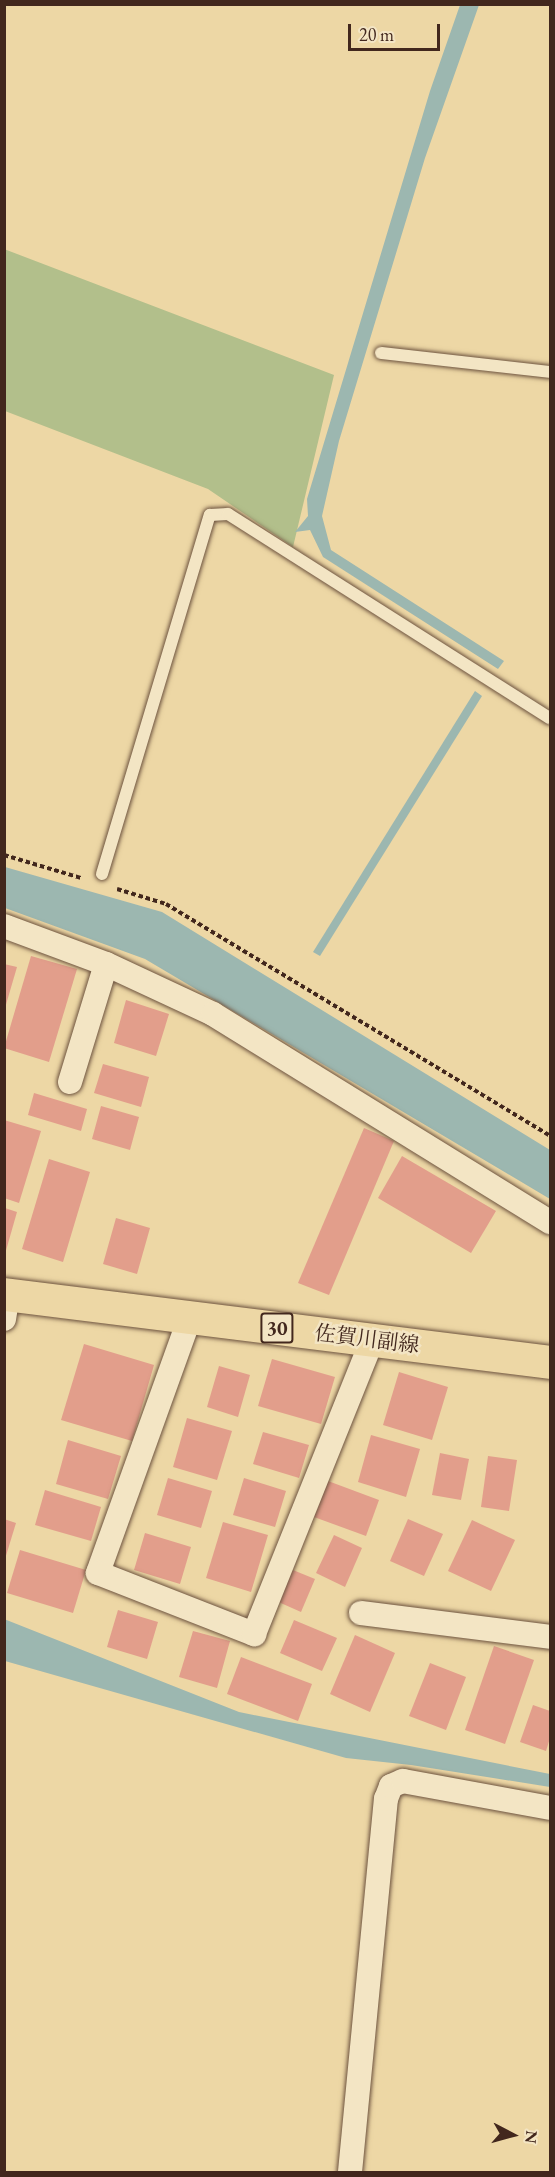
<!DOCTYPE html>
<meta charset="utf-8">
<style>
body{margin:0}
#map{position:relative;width:555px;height:2177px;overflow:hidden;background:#edd7a5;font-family:"EB Garamond","Noto Serif JP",serif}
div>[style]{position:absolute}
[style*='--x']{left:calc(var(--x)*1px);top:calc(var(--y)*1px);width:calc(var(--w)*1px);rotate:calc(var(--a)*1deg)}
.green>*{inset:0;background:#b2bf8b}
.water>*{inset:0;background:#9cb7b0}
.building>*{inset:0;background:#e29e8b}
.path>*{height:4px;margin-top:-2px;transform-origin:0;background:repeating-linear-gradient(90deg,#42271d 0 4.5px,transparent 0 7.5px)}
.roads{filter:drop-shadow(0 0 2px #6d533f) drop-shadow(0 0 2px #6d533f)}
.lane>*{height:12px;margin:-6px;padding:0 6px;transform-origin:6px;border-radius:6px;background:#f3e5c4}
.street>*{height:24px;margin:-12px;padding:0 12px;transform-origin:12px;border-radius:12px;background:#f3e5c4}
.primary>*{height:33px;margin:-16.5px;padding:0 16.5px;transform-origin:16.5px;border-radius:16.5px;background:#edd7a5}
span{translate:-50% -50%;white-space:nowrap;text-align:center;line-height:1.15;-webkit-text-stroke:5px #f3e5c4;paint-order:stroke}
.shield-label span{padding:2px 4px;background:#f3e5c4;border:2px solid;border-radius:4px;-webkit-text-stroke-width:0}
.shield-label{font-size:20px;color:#42271d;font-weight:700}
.street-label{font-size:21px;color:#42271d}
.frame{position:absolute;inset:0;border:6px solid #42271d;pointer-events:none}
.north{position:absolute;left:483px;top:2105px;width:60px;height:60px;-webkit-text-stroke:4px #f3e5c4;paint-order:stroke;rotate:96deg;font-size:16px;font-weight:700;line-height:24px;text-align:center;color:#42271d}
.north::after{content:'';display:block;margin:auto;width:21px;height:27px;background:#42271d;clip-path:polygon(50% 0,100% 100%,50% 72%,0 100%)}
.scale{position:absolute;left:348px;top:24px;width:92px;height:27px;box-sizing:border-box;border:3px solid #42271d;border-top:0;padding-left:8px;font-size:18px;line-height:21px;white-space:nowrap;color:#42271d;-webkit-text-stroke:4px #f3e5c4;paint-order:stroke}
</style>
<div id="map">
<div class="green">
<div style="clip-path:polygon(4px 249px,334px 375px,293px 547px,208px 489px,5px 411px)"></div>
</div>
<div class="water">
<div style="clip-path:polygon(460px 5px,479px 5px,425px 158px,339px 441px,322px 516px,331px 550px,504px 661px,498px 669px,323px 557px,310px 530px,295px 532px,308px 516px,307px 499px,430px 91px)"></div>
<div style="clip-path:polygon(475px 691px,482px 696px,320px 956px,313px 952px)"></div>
<div style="clip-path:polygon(5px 867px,162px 912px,550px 1150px,550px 1199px,145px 959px,5px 908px)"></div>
<div style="clip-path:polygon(4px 1619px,239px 1712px,550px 1774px,550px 1787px,411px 1765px,346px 1758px,5px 1661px)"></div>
</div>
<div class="building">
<div style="clip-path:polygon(31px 956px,77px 969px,49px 1062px,4px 1048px)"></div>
<div style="clip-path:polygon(4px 964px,17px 967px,5px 1008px,4px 1007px)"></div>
<div style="clip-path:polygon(126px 1000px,169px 1014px,156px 1056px,114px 1043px)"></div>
<div style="clip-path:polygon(103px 1064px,149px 1077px,141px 1107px,94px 1093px)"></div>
<div style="clip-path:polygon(34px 1093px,87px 1109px,81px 1131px,28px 1115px)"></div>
<div style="clip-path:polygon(101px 1106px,139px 1117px,130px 1150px,92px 1139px)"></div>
<div style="clip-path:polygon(4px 1120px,41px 1131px,19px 1203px,4px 1198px)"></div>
<div style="clip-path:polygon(364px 1128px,394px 1141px,329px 1295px,298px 1283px)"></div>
<div style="clip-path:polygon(402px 1156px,496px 1211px,471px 1253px,378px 1198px)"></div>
<div style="clip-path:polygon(49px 1159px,90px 1172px,63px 1262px,22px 1249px)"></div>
<div style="clip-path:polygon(5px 1208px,17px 1212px,5px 1254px)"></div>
<div style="clip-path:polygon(116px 1218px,150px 1228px,137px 1274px,103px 1264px)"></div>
<div style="clip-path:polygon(84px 1344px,154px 1365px,132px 1441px,61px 1420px)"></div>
<div style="clip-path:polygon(272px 1359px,335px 1377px,321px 1424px,258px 1406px)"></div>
<div style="clip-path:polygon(219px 1366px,250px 1375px,238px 1417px,207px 1407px)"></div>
<div style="clip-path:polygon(399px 1372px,448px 1387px,432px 1440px,383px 1425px)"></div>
<div style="clip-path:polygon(187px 1418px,232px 1431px,217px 1480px,173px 1467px)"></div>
<div style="clip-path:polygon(263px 1432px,309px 1445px,299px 1478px,253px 1464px)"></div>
<div style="clip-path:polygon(371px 1435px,420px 1449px,406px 1497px,358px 1482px)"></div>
<div style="clip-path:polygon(68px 1440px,121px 1456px,108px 1499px,56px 1484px)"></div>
<div style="clip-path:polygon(440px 1453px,469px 1459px,461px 1500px,432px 1495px)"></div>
<div style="clip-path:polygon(488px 1456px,517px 1460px,509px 1511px,481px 1507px)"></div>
<div style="clip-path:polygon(168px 1478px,212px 1491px,201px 1528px,157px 1515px)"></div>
<div style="clip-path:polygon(244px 1478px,286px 1491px,275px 1527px,233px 1515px)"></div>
<div style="clip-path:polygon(328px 1481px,379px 1500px,366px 1536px,314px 1517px)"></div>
<div style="clip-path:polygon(45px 1490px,101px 1507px,91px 1541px,35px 1525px)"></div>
<div style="clip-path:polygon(4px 1519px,16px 1523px,5px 1559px,4px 1559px)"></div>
<div style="clip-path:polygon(408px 1519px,443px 1534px,424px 1576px,390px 1561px)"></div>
<div style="clip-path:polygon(472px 1520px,515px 1540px,491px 1591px,448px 1571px)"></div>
<div style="clip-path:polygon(223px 1522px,268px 1535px,251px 1592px,206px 1578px)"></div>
<div style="clip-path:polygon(145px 1533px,191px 1547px,180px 1584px,134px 1570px)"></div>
<div style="clip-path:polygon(334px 1535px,362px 1548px,345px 1587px,316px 1573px)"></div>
<div style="clip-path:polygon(20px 1550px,86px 1570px,73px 1613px,7px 1593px)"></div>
<div style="clip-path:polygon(288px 1568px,315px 1579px,301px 1612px,274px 1600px)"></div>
<div style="clip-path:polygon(118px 1610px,158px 1622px,147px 1659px,107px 1647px)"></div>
<div style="clip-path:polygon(294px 1620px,337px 1638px,322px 1671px,280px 1653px)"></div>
<div style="clip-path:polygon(193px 1631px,230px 1641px,217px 1688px,179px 1677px)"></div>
<div style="clip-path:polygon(355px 1635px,395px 1653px,370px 1712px,330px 1694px)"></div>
<div style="clip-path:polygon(494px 1646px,534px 1660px,505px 1744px,465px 1730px)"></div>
<div style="clip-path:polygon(241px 1657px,312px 1684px,298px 1721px,227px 1694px)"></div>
<div style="clip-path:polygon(430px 1663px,466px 1677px,446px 1730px,409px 1716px)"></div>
<div style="clip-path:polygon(533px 1705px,550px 1711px,550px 1738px,546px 1751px,520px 1742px)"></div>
</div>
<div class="path">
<div style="--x:4;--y:855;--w:80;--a:16.6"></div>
<div style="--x:117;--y:889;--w:51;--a:17"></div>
<div style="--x:166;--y:904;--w:449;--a:31.1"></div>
</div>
<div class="roads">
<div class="lane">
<div style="--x:381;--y:353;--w:170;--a:6.4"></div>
<div style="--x:102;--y:874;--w:375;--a:-73.3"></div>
<div style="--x:210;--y:515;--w:18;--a:-3"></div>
<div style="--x:228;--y:514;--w:381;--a:32.4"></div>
</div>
<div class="street">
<div style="--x:4;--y:926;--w:109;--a:20.4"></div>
<div style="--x:106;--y:964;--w:118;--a:25"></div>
<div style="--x:213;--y:1014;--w:396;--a:31.7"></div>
<div style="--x:70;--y:1082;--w:123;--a:-73"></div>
<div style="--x:190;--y:1317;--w:272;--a:109.8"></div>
<div style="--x:98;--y:1573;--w:168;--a:21.4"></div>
<div style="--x:254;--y:1634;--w:317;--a:-68.1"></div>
<div style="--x:4;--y:1319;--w:25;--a:-81"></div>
<div style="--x:361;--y:1613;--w:191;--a:7.2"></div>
<div style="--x:350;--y:2172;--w:375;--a:-84.5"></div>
<div style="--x:386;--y:1799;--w:14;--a:-69"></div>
<div style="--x:391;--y:1786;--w:13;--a:-23"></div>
<div style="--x:403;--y:1781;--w:149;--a:10.4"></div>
</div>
<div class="primary">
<div style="--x:4;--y:1294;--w:550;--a:7.1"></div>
</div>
</div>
<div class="shield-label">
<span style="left:277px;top:1328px">30</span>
</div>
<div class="street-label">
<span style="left:367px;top:1339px;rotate:7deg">佐賀川副線</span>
</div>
<div class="frame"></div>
<div class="north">N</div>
<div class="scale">20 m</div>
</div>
